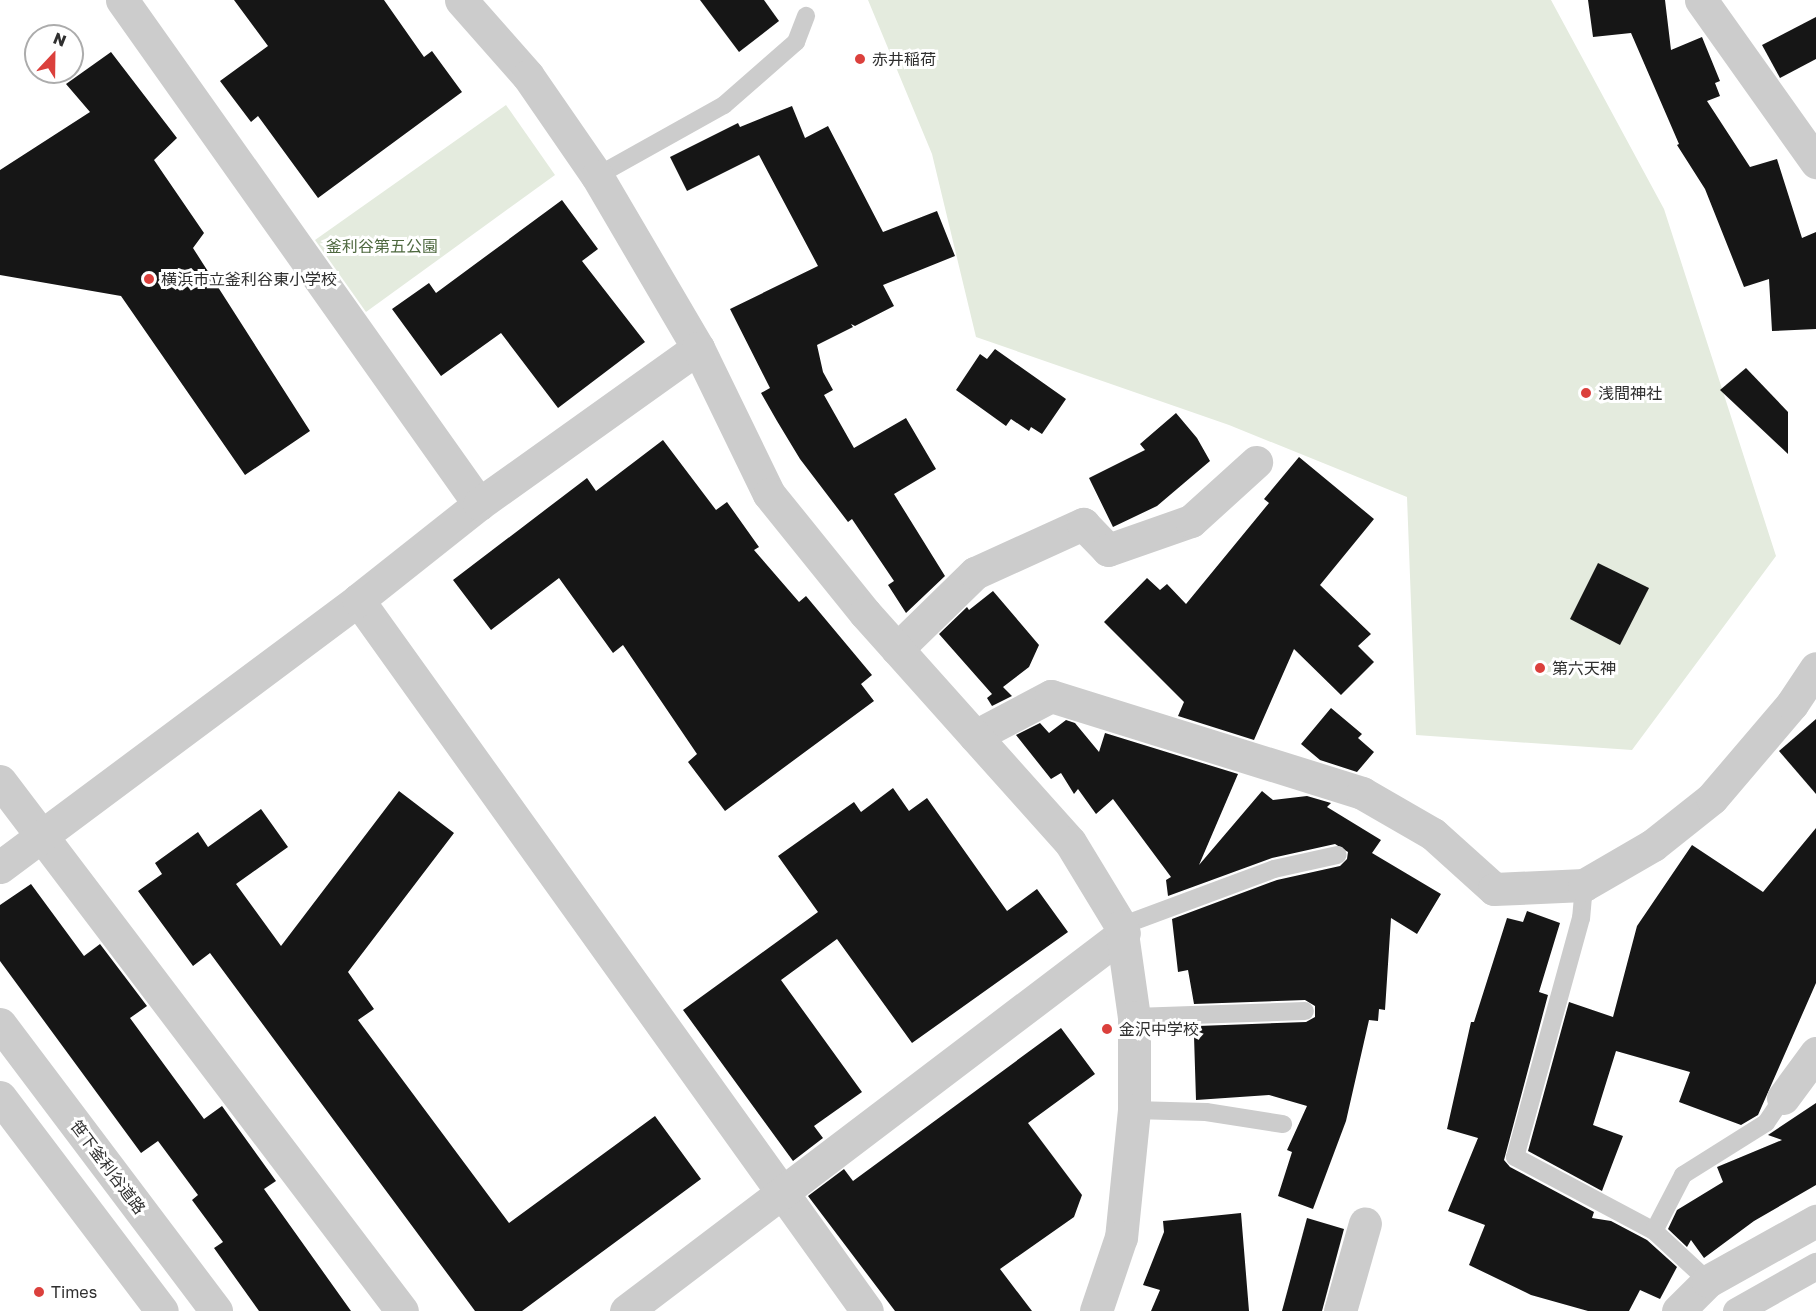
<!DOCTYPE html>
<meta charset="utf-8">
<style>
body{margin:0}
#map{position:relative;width:1816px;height:1311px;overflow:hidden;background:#fff;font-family:"Golos Text","Noto Sans JP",sans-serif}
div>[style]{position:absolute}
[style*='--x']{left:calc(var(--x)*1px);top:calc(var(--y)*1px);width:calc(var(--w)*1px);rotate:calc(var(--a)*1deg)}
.green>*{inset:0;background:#e4ebde}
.building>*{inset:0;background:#161616}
.service>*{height:18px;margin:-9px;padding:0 9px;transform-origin:9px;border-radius:9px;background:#ccc}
.pedestrian>*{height:27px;margin:-13.5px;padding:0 13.5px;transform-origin:13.5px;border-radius:13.5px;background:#ccc}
.minor>*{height:33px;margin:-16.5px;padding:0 16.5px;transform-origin:16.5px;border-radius:16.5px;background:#ccc}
.tertiary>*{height:33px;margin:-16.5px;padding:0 16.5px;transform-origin:16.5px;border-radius:16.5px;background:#ccc}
.dots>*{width:16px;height:16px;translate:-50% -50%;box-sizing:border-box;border:3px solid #fff;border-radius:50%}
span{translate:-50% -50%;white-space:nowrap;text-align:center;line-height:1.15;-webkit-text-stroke:6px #fff;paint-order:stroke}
.poi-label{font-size:16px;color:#2f2f2f}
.left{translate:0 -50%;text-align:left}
.park-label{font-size:16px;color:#4e683f}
.street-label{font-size:16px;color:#2f2f2f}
.north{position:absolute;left:24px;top:24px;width:60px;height:60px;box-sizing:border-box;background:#fff;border:2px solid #acacac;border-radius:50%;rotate:22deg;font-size:16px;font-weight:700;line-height:24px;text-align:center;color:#2f2f2f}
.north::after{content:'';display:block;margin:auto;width:21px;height:27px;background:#db403c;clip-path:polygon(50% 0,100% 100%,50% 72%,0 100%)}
</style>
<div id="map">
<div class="green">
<div style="clip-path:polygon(868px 0,1551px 0,1664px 209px,1776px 556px,1632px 750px,1416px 735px,1407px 497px,1229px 425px,976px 337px,932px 154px)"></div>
<div style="clip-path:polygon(506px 105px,555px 175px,366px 312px,315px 240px)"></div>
</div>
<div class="building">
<div style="clip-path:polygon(234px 0,384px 0,424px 57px,432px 51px,462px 92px,318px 198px,258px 116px,251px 122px,220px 81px,268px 46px)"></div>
<div style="clip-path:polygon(700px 0,764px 0,779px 21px,739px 52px)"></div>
<div style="clip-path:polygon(1588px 0,1665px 0,1671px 50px,1702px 37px,1720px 81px,1715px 83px,1720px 96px,1707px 101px,1750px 167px,1777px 159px,1802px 238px,1816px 232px,1816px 329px,1772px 331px,1769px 279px,1744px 287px,1705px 189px,1677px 145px,1679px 144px,1631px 33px,1593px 37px)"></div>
<div style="clip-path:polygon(1816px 17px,1816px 59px,1780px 78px,1762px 45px)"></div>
<div style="clip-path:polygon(111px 52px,177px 138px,154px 160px,204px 233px,193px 248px,310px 431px,245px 475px,121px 296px,0 275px,0 170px,90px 112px,66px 84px)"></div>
<div style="clip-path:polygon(792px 106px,805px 138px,828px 126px,883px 232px,937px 211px,955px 256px,883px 285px,894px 306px,855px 326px,851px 324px,853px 327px,817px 345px,823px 372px,833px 390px,824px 395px,854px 448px,906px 418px,936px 469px,894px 494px,945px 576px,906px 613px,888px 585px,894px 581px,852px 519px,848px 522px,800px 459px,777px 421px,761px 393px,770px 388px,730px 309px,818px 266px,759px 155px,687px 191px,670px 157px,738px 123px,740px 127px)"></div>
<div style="clip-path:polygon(562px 200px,598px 249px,582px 261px,645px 342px,558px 408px,501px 333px,441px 376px,392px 309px,429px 283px,436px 293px)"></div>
<div style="clip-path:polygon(995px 349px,1066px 399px,1042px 434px,1031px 427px,1029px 431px,1011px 419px,1006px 426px,956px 390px,980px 354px,987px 359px)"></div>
<div style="clip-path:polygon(1746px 368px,1788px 412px,1788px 454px,1720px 390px)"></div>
<div style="clip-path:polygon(1176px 413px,1197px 438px,1210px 461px,1157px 506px,1113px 527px,1089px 478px,1145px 450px,1140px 444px)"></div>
<div style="clip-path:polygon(663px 440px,716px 510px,727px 502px,759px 547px,754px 550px,799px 602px,806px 596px,872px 675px,861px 684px,874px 701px,725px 811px,688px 762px,697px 754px,623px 645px,613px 653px,559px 578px,491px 630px,453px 580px,587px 478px,596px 491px)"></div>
<div style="clip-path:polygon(1299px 457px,1374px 519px,1320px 585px,1371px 634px,1358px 646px,1374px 662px,1341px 695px,1294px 649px,1254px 740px,1178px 716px,1184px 702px,1104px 622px,1147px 578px,1160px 590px,1167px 584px,1186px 604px,1269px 503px,1264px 499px)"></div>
<div style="clip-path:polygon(1598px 563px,1649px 588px,1620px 645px,1570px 619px)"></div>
<div style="clip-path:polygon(993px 591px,1039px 645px,1029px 667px,1003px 687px,1012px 696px,992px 706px,987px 698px,992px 694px,939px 634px,967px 607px,969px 610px)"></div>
<div style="clip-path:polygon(1331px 708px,1362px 734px,1358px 738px,1374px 752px,1357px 772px,1320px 760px,1301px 744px)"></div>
<div style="clip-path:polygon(1816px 719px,1816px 794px,1779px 751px)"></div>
<div style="clip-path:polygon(1066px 720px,1075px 723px,1099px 752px,1105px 733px,1238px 774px,1199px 865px,1262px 791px,1273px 800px,1307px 796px,1331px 803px,1327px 807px,1381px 840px,1372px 853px,1441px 894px,1417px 934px,1391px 918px,1385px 1010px,1379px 1009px,1378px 1021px,1369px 1020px,1346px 1121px,1313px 1209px,1278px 1196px,1292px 1152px,1287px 1150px,1307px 1106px,1269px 1095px,1196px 1100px,1194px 1036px,1200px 1036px,1198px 1026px,1306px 1022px,1315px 1017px,1315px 1006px,1305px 1000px,1194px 1004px,1188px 970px,1178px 972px,1172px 919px,1277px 880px,1340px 866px,1347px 859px,1348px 852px,1335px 844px,1272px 858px,1168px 896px,1166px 880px,1171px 877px,1113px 799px,1096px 814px,1078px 789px,1074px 794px,1061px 773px,1051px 779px,1016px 735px,1040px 723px,1049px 733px)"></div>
<div style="clip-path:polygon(893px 788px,909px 811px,927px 798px,1007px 911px,1037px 889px,1068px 932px,912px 1043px,837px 939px,781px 980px,862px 1092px,814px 1126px,823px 1138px,793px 1161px,683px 1010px,818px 912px,778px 856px,854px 802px,861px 812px)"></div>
<div style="clip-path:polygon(399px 791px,454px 833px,348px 972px,374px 1009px,358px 1020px,509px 1223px,655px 1116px,701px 1179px,522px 1311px,475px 1311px,210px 953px,193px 966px,138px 891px,162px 874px,155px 863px,198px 832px,208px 847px,261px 809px,288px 847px,236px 884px,281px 946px)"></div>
<div style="clip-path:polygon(1816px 828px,1816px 983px,1758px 1115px,1741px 1125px,1679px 1102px,1690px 1072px,1616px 1051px,1593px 1125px,1623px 1136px,1602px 1191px,1528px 1151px,1569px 1002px,1613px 1017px,1637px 926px,1692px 845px,1763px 892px)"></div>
<div style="clip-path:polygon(31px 884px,84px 956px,100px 944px,147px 1006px,130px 1018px,204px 1119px,222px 1106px,276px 1181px,264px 1189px,351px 1311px,259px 1311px,214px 1248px,223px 1242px,192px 1200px,198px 1195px,158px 1141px,141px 1153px,0 961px,0 905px)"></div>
<div style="clip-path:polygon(1527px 911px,1560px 923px,1539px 992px,1548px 995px,1504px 1160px,1510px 1167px,1594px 1212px,1592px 1218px,1611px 1221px,1647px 1240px,1677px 1267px,1660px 1299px,1640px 1290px,1629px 1311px,1588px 1311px,1531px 1295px,1469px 1265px,1485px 1225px,1448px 1211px,1478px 1138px,1447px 1129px,1471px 1022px,1474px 1022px,1507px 918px,1523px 922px)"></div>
<div style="clip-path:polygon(1061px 1028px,1095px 1074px,1028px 1123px,1082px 1195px,1074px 1217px,1000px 1269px,1032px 1311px,895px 1311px,808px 1196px,844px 1169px,853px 1181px)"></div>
<div style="clip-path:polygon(1816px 1103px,1816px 1185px,1754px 1221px,1704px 1258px,1691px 1240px,1687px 1247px,1668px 1229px,1677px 1210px,1723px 1182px,1717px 1167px,1782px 1140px,1768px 1135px)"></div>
<div style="clip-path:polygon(1241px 1213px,1249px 1311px,1151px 1311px,1160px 1290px,1143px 1285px,1164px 1232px,1163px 1221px)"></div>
<div style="clip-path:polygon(1307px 1218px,1344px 1229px,1322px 1311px,1282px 1311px)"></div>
</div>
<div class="service">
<div style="--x:597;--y:176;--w:145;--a:-29.2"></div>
<div style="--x:724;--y:105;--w:96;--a:-41.2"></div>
<div style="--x:796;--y:42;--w:28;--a:-69"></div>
<div style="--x:1584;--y:885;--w:33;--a:95"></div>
<div style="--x:1581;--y:918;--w:248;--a:105.4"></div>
<div style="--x:1515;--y:1157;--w:157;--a:28"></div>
<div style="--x:1121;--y:926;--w:163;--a:-20.4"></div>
<div style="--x:1274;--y:869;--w:65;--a:-12.5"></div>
<div style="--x:1134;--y:1017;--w:171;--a:-2"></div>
<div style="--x:1134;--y:1110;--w:72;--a:1.6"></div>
<div style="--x:1206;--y:1112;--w:78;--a:8.9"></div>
<div style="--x:1708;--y:1281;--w:74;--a:-137.2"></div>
<div style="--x:1654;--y:1231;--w:63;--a:-62.6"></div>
<div style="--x:1683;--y:1175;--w:98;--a:-32.1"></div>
<div style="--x:1766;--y:1123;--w:30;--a:-56"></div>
</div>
<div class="pedestrian">
<div style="--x:1736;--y:1311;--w:92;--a:-29.4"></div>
</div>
<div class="minor">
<div style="--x:122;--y:0;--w:618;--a:54.69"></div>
<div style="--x:1701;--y:0;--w:199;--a:54.6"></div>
<div style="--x:358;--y:600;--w:874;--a:54.4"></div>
<div style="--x:897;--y:649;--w:109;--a:-44.3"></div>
<div style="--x:975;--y:573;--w:119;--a:-24.4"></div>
<div style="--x:1083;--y:524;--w:36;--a:46"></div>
<div style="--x:1108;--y:550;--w:88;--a:-19.3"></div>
<div style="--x:1191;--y:521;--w:88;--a:-42.2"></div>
<div style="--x:975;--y:736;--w:86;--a:-27.8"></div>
<div style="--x:1051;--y:696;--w:326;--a:17.3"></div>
<div style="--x:1362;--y:793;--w:82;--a:30"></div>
<div style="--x:1433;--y:834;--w:82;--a:42"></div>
<div style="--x:1494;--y:889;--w:90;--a:-2.5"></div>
<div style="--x:1584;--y:885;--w:80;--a:-30.1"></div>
<div style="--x:1653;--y:845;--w:75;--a:-38.5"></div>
<div style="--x:1712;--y:798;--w:123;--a:-49.6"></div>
<div style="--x:1792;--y:704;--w:43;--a:-56.3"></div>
<div style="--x:0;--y:781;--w:665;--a:52.82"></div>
<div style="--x:0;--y:867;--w:447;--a:-36.7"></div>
<div style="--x:358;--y:600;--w:154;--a:-38.4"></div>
<div style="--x:479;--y:504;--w:269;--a:-35.5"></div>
<div style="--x:1783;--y:1098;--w:56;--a:-53.7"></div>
<div style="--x:626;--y:1311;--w:625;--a:-37.2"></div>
<div style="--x:1340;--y:1311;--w:91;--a:-74.1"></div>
<div style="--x:1678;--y:1311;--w:42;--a:-45"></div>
<div style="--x:1708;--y:1281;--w:124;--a:-29.1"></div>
</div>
<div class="tertiary">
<div style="--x:461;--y:0;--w:101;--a:48.6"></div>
<div style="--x:528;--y:76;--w:121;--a:55.4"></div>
<div style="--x:597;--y:176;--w:199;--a:59.6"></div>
<div style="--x:698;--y:348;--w:162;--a:64.1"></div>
<div style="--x:769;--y:494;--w:153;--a:51.1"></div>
<div style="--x:865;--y:613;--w:307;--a:48.2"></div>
<div style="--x:1070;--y:842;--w:98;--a:58.7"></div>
<div style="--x:1121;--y:926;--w:92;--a:81.9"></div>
<div style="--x:1134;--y:1017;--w:93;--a:90"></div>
<div style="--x:1134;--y:1110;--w:128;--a:95.8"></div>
<div style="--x:1121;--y:1237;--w:78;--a:108.7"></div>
<div style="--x:0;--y:1024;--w:359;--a:53"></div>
<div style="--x:0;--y:1097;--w:268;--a:52.9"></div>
</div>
<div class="dots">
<div style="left:860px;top:59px;background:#db403c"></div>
<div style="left:149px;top:279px;background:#db403c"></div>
<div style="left:1586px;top:393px;background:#db403c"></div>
<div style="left:1540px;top:668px;background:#db403c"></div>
<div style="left:1107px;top:1029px;background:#db403c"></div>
<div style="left:39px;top:1292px;background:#db403c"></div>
</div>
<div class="poi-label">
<span class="left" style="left:872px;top:59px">赤井稲荷</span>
<span class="left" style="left:161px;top:279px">横浜市立釜利谷東小学校</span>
<span class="left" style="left:1598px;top:393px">浅間神社</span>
<span class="left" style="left:1552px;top:668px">第六天神</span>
<span class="left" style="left:1119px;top:1029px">金沢中学校</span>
<span class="left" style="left:51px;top:1292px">Times</span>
</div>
<div class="park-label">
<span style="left:382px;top:246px">釜利谷第五公園</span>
</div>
<div class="street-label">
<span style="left:108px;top:1167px;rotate:53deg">笹下釜利谷道路</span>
</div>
<div class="north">N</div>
</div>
